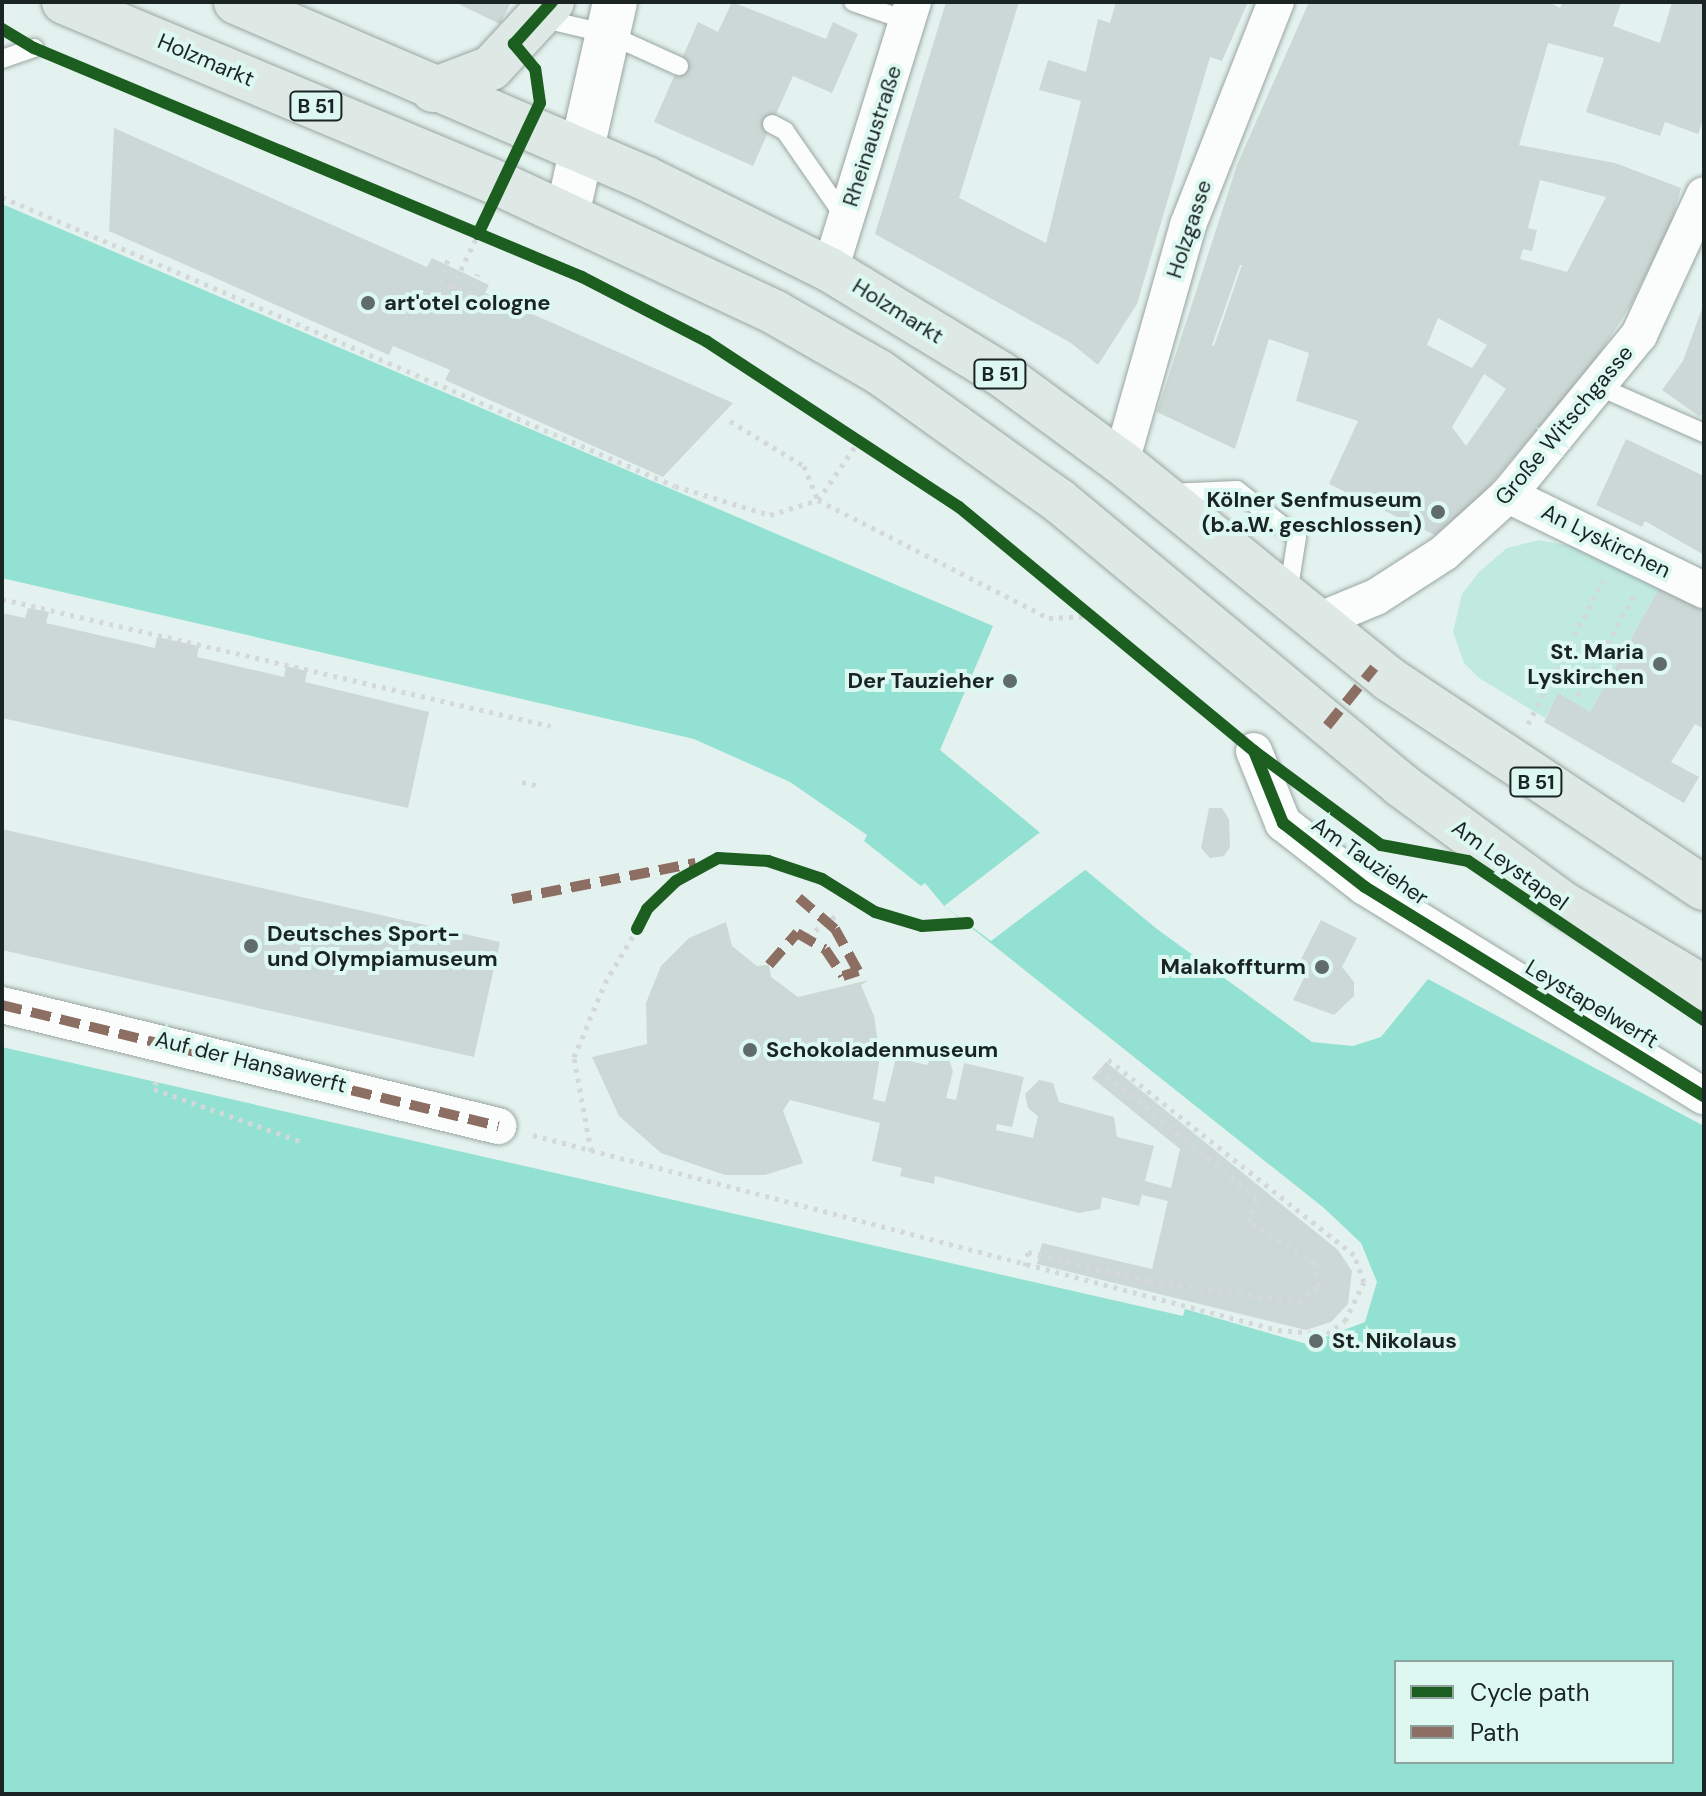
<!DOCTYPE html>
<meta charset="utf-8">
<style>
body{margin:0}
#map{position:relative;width:1706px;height:1796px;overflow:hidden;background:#e3f2ee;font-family:"DM Sans",sans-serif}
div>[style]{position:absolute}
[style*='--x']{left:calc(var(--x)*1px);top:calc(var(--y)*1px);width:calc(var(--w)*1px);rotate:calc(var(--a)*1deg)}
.green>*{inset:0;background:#c0eae0}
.water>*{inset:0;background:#93e1d2}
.pier>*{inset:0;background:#e3f2ee}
.building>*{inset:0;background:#ccd8d5}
.path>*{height:5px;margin-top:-2.5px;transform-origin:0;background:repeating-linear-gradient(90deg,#d5d8d8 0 4px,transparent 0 10px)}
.roads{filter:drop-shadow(0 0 2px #9aa5a2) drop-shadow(0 0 2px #9aa5a2)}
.lane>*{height:18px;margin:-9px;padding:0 9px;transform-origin:9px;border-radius:9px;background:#fbfdfc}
.street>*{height:36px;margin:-18px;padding:0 18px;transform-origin:18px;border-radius:18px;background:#fbfdfc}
.secondary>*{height:44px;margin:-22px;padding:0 22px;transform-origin:22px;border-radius:22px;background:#fbfdfc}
.primary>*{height:44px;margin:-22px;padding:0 22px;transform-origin:22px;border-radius:22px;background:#dee9e6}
.quiet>*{height:10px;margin-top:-5px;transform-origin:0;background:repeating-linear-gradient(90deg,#8d6e63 0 20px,transparent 0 30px)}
.cycleway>*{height:12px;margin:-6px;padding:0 6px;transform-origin:6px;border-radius:6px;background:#1b5e20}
.dots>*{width:22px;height:22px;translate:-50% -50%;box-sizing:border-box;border:4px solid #ddf8f1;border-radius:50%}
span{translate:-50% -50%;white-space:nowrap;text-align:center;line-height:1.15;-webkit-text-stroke:8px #ddf8f1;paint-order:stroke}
.shield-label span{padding:2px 6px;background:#ddf8f1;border:2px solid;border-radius:6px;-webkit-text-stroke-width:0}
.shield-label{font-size:20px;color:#1a2422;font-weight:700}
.street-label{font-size:22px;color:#1a2422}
.poi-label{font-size:22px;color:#1a2422;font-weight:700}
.left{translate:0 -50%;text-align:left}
.right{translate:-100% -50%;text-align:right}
.frame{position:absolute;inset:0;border:4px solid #1a2422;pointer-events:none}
.legend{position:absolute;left:1394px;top:1660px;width:280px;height:104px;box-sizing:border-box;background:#ddf8f1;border:2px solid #8fa39e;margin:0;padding:10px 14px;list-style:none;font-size:24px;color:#1a2422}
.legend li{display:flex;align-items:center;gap:16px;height:40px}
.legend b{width:40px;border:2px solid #8fa39e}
</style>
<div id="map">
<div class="green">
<div style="clip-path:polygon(1539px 540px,1571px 546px,1661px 585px,1590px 712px,1558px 694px,1545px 718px,1479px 678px,1464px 663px,1453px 632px,1462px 594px,1479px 572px,1507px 548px)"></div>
</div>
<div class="water">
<div style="clip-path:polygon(evenodd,2px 204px,993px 626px,940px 750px,1157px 929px,1312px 1042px,1353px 1046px,1381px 1037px,1428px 979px,1704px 1126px,1704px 1794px,2px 1794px,2px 1047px,1183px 1316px,1185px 1309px,1307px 1344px,1365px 1322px,1377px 1282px,1361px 1243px,1324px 1208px,944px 906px,925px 883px,921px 886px,864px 841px,867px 835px,790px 782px,694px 739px,2px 578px,2px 204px,1396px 1662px,1672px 1662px,1672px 1762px,1396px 1762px,1396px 1662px)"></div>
</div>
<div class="pier">
<div style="clip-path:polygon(1043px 830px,1089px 867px,991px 941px,944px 906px)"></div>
</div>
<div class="building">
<div style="clip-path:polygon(454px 2px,511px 2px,500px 24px)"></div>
<div style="clip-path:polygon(732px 2px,826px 39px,833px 22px,858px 34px,832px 93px,793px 76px,753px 166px,654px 122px,698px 22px,718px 32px)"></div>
<div style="clip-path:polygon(946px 2px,1019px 2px,959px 198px,1046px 243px,1081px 101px,1039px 90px,1048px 60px,1086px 72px,1098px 19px,1110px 23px,1116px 2px,1248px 2px,1222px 61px,1210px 57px,1137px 304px,1098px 365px,1071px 343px,875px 234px)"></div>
<div style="clip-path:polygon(evenodd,1309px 2px,1549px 2px,1560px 8px,1562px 2px,1629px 2px,1621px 3px,1613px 26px,1660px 43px,1672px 2px,1704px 2px,1704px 118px,1698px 134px,1665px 122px,1660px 136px,1586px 112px,1604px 58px,1548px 43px,1519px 145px,1615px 163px,1681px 188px,1672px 221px,1632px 303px,1597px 358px,1476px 502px,1435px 535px,1329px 484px,1358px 421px,1296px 401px,1309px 353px,1269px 339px,1235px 449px,1157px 412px,1237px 165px,1309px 2px,1540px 180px,1606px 197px,1567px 272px,1520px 259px,1523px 249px,1532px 251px,1537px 230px,1528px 228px,1540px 180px,1309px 2px,1240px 265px,1242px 265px,1214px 346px,1212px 345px,1240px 265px,1309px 2px,1438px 318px,1487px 345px,1472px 368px,1427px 345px,1438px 318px,1309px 2px,1484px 374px,1506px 389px,1466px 446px,1452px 427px,1484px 374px)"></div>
<div style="clip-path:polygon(114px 128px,427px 267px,432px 258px,489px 285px,485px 293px,733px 403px,663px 477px,445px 380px,450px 370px,393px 346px,389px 355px,109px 231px)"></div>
<div style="clip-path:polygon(1704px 303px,1704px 412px,1700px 417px,1662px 390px,1683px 361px)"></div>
<div style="clip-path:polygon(1626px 439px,1704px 476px,1704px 555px,1645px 521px,1642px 527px,1596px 505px)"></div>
<div style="clip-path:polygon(1661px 585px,1704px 603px,1704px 729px,1695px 724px,1671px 762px,1699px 777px,1684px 803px,1544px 722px,1558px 693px,1590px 712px)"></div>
<div style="clip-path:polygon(28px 608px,49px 612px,46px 623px,155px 648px,157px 637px,199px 646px,197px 657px,284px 677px,286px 666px,307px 671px,305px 682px,429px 712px,408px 808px,2px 718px,2px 613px,25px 618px)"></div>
<div style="clip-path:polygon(1209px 808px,1222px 808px,1229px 819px,1230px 847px,1224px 856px,1210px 858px,1201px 848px)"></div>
<div style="clip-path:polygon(2px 829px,500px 942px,474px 1057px,2px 950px)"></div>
<div style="clip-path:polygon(1321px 920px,1357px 938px,1342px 967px,1354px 982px,1354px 996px,1334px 1015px,1293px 1000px,1308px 970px,1300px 961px)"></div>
<div style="clip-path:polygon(726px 922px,732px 946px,757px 966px,769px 965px,771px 977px,798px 997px,869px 980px,861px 985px,874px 1016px,880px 1057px,873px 1099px,885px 1102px,896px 1058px,928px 1065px,930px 1054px,946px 1051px,953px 1071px,946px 1098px,956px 1100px,964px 1063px,1024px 1077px,1012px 1127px,997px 1124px,996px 1130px,1033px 1138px,1038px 1116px,1028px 1108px,1025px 1094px,1039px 1080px,1053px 1083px,1059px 1102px,1114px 1117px,1117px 1137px,1154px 1146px,1145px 1181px,1171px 1188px,1180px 1149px,1092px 1078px,1106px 1062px,1338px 1250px,1352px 1271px,1348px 1304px,1331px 1322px,1306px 1330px,1037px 1264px,1042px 1243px,1152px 1269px,1168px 1201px,1142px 1195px,1139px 1206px,1102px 1197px,1100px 1209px,1079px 1213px,935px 1176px,934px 1184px,900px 1176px,902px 1168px,872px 1161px,880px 1123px,790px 1100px,783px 1111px,803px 1163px,765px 1175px,725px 1175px,661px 1153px,619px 1116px,592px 1057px,647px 1044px,646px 1003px,661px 966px,689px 938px)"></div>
</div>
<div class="path">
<div style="--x:2;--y:197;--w:732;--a:23.24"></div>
<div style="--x:675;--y:486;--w:99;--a:17"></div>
<div style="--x:770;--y:515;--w:50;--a:-17.4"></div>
<div style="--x:818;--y:500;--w:72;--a:-55.2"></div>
<div style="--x:448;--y:260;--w:22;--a:114"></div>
<div style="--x:439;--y:280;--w:10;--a:24"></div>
<div style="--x:448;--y:284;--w:23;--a:25"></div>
<div style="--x:469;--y:294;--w:22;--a:-66"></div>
<div style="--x:448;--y:297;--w:70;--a:-64.5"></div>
<div style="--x:730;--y:421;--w:87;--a:31.3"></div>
<div style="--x:804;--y:466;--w:37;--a:68"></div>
<div style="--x:818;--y:500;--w:259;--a:27.1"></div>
<div style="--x:1049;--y:618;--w:41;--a:-2.8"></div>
<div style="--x:2;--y:599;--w:563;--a:13.03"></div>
<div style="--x:1578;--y:696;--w:115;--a:-60.8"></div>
<div style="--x:1528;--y:724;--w:162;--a:-62.5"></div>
<div style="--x:522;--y:782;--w:17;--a:13"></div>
<div style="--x:807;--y:936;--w:39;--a:-35"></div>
<div style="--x:156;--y:1081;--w:8;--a:104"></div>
<div style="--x:154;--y:1089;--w:158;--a:19.6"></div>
<div style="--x:533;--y:1135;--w:770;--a:14.67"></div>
<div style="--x:1278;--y:1330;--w:49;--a:4.7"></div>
<div style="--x:1327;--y:1334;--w:22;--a:-36"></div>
<div style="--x:1345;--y:1321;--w:43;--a:-64"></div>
<div style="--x:1364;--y:1282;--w:29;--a:-110"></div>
<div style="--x:1354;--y:1255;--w:315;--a:-141.5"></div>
<div style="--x:591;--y:1151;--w:96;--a:-100.3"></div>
<div style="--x:574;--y:1057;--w:80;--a:-67.3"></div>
<div style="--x:605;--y:983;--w:63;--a:-59.3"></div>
<div style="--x:1025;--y:1266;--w:14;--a:-78"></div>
<div style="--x:1028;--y:1252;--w:124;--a:13.5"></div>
<div style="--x:1149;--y:1281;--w:151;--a:8"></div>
<div style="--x:1299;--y:1302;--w:26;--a:-39"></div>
<div style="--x:1319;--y:1286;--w:23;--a:-100"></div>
<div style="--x:1315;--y:1263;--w:78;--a:-148.2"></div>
<div style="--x:1249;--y:1222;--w:25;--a:-72"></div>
<div style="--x:1257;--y:1198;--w:204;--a:-140.8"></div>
</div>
<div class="roads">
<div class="lane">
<div style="--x:853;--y:2;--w:58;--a:19.1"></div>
<div style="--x:540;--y:18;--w:70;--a:13.2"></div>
<div style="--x:608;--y:34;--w:78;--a:24.3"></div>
<div style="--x:2;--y:59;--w:34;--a:-19"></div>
<div style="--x:772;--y:124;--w:15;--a:28"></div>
<div style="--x:785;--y:131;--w:107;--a:55.3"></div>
<div style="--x:1600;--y:387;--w:114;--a:23.9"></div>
<div style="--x:1169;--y:493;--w:68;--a:-2.5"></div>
<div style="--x:1237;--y:490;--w:76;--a:38.1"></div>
<div style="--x:1297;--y:537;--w:58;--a:99"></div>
</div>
<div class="street">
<div style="--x:830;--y:270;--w:281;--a:-72.8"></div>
<div style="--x:1121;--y:462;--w:246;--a:-74.2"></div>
<div style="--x:1188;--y:225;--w:240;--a:-68.5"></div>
<div style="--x:1508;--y:495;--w:218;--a:25.9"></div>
<div style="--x:1318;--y:621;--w:63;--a:-22.5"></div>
<div style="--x:1376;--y:597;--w:81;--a:-32.9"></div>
<div style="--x:1444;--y:553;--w:86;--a:-42.2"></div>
<div style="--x:1508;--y:495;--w:207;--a:-50.7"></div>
<div style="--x:1639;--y:335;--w:154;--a:-65.1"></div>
<div style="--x:1254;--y:751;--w:78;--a:68.1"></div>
<div style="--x:1283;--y:823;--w:104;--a:38"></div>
<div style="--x:1365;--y:887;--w:398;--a:31.7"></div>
<div style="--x:2;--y:1005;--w:511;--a:13.71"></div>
</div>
<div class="secondary">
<div style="--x:567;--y:215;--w:218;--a:-77.3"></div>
</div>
<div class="primary">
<div style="--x:64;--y:2;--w:475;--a:22.7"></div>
<div style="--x:502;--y:185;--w:302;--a:25"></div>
<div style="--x:776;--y:313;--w:119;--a:29.8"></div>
<div style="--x:879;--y:372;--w:220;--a:35.6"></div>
<div style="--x:1058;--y:500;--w:446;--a:39.7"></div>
<div style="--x:1401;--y:785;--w:203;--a:36.2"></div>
<div style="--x:1565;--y:905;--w:162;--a:30.8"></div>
<div style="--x:236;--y:2;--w:447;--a:23.3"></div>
<div style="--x:647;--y:179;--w:204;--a:26.4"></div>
<div style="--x:830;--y:270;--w:200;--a:31.3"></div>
<div style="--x:1001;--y:374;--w:149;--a:36.3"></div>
<div style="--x:1121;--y:462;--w:345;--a:39"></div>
<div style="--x:1389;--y:679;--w:378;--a:33.6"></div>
<div style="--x:433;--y:90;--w:62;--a:-20.8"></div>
<div style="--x:491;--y:68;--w:90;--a:-47.3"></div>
</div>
</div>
<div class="quiet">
<div style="--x:1327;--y:726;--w:75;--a:-51"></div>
<div style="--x:512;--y:899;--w:187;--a:-11.1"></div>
<div style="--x:769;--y:965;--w:43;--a:-48.8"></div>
<div style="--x:797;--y:933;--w:32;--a:30"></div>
<div style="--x:825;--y:949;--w:32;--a:56"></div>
<div style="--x:843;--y:976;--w:16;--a:-18"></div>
<div style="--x:858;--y:971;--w:48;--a:-118.7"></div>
<div style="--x:835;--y:929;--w:48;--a:-139.3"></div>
<div style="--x:2;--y:1005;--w:511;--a:13.71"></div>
</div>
<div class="cycleway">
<div style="--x:2;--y:29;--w:37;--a:31"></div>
<div style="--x:34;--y:48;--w:594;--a:22.68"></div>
<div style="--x:582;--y:277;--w:140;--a:27.3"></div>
<div style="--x:706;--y:341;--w:303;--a:33.3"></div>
<div style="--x:959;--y:507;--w:383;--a:39.6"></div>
<div style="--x:1254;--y:751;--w:158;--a:36.5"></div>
<div style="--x:1381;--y:845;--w:88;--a:10.4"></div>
<div style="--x:1468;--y:861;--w:285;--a:34"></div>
<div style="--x:478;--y:234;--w:145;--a:-64.7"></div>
<div style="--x:540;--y:103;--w:34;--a:-98"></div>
<div style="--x:535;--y:69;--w:33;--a:-130"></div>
<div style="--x:514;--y:44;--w:57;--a:-47.9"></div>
<div style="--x:1254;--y:751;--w:78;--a:68.1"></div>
<div style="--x:1283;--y:823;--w:104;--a:38"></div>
<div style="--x:1365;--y:887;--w:398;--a:31.7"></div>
<div style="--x:637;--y:929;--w:22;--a:-63"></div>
<div style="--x:647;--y:909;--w:40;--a:-44"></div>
<div style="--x:676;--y:881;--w:48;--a:-28.7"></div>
<div style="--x:718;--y:858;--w:50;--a:3.4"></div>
<div style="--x:768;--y:861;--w:57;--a:18.4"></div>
<div style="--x:822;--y:879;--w:62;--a:31.9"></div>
<div style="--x:875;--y:912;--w:49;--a:16.6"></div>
<div style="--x:922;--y:926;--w:46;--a:-3.7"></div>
</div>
<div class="dots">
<div style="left:368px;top:303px;background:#606c69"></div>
<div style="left:1438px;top:512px;background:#606c69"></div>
<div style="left:1660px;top:664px;background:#606c69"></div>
<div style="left:1010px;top:681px;background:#606c69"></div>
<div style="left:251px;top:946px;background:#606c69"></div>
<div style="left:1322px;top:967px;background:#606c69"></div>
<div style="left:750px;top:1050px;background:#606c69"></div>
<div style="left:1316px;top:1341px;background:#606c69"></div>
</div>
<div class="shield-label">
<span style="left:316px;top:106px">B 51</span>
<span style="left:1000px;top:374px">B 51</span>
<span style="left:1536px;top:782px">B 51</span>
</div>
<div class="street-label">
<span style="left:206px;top:60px;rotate:23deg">Holzmarkt</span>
<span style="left:872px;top:136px;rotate:-72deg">Rheinaustraße</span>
<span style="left:1189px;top:229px;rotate:-72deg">Holzgasse</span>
<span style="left:898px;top:311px;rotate:32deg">Holzmarkt</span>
<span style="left:1564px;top:425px;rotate:-50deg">Große Witschgasse</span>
<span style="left:1606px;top:541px;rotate:26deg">An Lyskirchen</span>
<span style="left:1370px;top:861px;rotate:35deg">Am Tauzieher</span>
<span style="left:1510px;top:865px;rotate:36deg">Am Leystapel</span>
<span style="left:1592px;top:1004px;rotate:31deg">Leystapelwerft</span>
<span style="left:251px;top:1062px;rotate:14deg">Auf der Hansawerft</span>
</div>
<div class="poi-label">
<span class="left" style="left:384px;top:303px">art'otel cologne</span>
<span class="right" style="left:1422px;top:512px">Kölner Senfmuseum<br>(b.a.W. geschlossen)</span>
<span class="right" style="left:1644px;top:664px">St. Maria<br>Lyskirchen</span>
<span class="right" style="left:994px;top:681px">Der Tauzieher</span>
<span class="left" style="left:267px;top:946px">Deutsches Sport-<br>und Olympiamuseum</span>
<span class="right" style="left:1306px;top:967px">Malakoffturm</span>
<span class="left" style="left:766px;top:1050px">Schokoladenmuseum</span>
<span class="left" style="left:1332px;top:1341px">St. Nikolaus</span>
</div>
<div class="frame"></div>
<ul class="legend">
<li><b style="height:10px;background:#1b5e20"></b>Cycle path</li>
<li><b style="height:10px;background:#8d6e63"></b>Path</li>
</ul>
</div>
